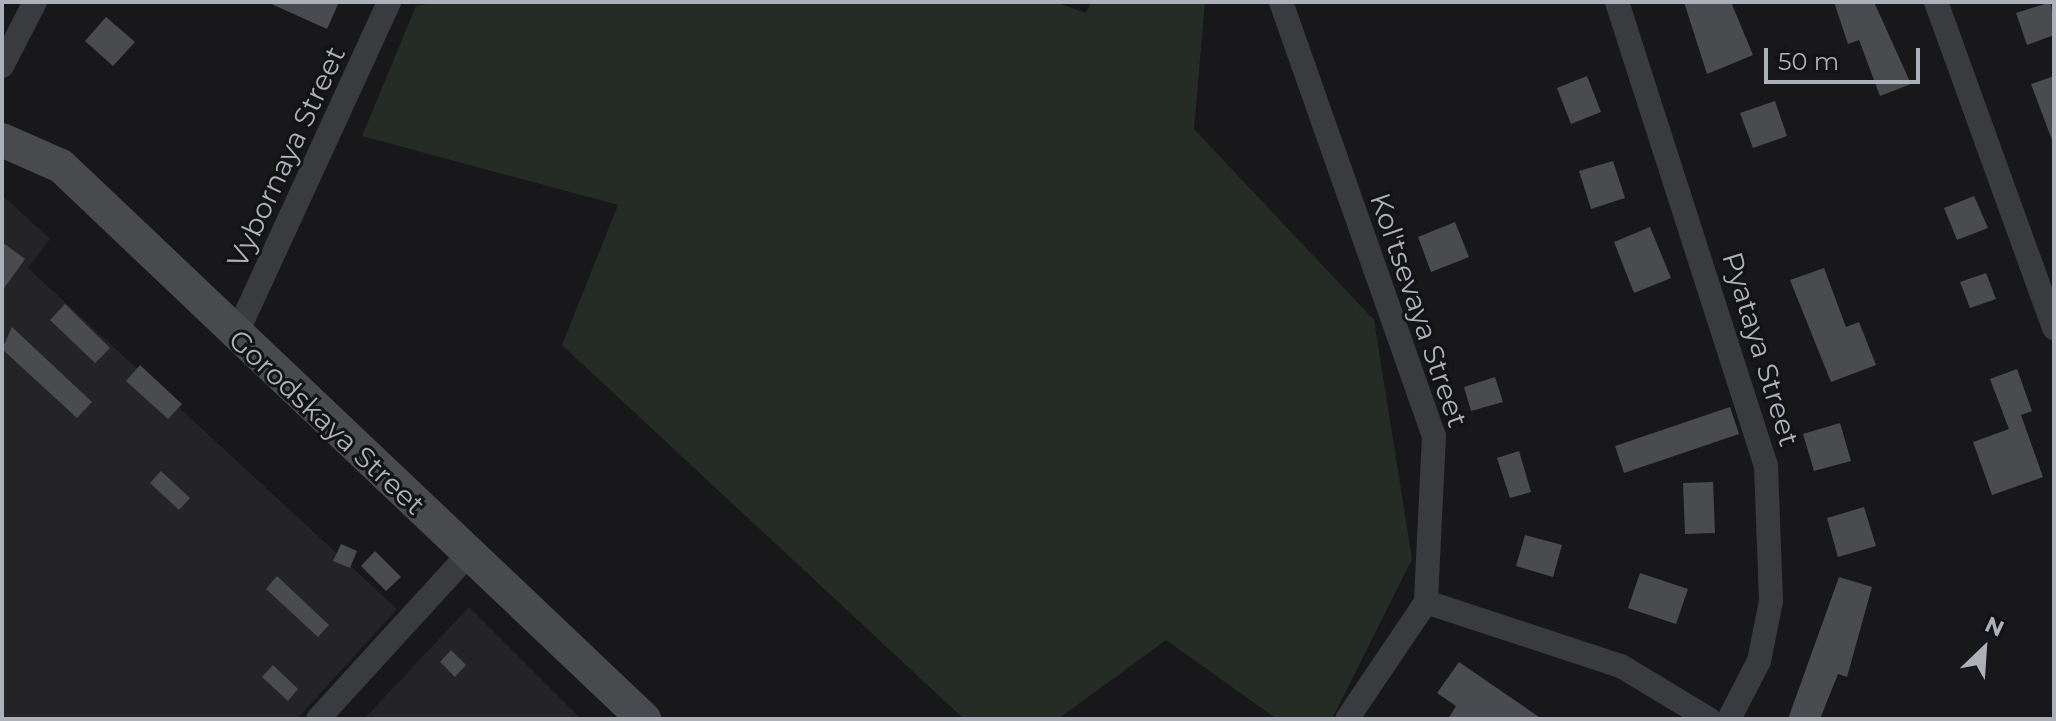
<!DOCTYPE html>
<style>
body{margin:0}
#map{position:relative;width:2056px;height:721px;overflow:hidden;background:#18181a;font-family:Montserrat,sans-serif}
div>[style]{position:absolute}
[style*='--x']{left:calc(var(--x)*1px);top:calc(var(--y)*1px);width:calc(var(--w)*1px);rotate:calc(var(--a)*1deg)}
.built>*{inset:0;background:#242427}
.green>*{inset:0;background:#252b25}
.building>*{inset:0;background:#4a4b4f}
.street>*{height:24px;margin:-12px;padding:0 12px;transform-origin:12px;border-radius:12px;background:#3a3b3e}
.secondary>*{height:34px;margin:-17px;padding:0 17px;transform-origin:17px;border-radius:17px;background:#484a4e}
span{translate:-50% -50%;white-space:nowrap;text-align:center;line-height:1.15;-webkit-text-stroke:6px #131315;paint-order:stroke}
.street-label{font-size:28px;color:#acb0b8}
.frame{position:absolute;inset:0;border:4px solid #acb0b8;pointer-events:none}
.north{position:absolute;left:1944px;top:609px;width:80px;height:80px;-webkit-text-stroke:6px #131315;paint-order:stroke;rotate:25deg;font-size:22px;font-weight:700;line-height:32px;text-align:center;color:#acb0b8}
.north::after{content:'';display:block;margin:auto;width:28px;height:36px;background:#acb0b8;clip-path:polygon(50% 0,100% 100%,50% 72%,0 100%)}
.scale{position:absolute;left:1764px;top:48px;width:156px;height:36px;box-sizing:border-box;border:4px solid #acb0b8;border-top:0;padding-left:10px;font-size:24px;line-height:28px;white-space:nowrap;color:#acb0b8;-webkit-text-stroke:6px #131315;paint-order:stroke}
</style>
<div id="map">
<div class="built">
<div style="clip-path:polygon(2px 195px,50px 239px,28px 268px,397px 609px,297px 719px,2px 719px)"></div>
<div style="clip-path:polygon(469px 607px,581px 719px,364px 719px)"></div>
</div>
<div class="green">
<div style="clip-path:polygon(440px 2px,1055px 2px,1086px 13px,1091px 2px,1205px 2px,1194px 129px,1374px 320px,1412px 559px,1332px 719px,1277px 719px,1166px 640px,1058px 719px,964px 719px,562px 345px,618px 205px,362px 136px,416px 6px)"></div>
</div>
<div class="building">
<div style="clip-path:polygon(267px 2px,339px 2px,327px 29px)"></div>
<div style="clip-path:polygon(1684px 2px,1731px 2px,1753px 55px,1707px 74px)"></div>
<div style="clip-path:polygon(1834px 2px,1874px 2px,1911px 84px,1880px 96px,1859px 40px,1848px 44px)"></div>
<div style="clip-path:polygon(2051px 2px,2054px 35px,2027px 45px,2016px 13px)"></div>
<div style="clip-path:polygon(106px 17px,135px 42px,113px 66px,85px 41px)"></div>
<div style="clip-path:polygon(1587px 76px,1601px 112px,1571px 124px,1557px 88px)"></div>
<div style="clip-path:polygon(2054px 76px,2054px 140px,2052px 140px,2031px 84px)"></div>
<div style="clip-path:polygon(1775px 101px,1787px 136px,1753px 148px,1740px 113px)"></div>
<div style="clip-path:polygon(1613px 161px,1625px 198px,1591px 209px,1579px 171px)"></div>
<div style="clip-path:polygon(1974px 196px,1988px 228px,1957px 240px,1944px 208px)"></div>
<div style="clip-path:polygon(1455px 222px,1469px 257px,1431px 272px,1418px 237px)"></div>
<div style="clip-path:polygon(1650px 227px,1671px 278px,1634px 293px,1614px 242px)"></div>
<div style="clip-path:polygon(2px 242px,25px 259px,2px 291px)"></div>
<div style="clip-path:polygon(1824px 268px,1846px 327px,1859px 322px,1876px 365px,1831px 382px,1790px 280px)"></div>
<div style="clip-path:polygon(1986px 273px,1996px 299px,1970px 308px,1960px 282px)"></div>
<div style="clip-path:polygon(65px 304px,110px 348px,95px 363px,50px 320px)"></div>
<div style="clip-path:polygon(12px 327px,92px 402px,77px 418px,2px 349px)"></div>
<div style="clip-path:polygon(140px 365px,182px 404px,168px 419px,126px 381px)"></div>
<div style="clip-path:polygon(2017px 369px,2032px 411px,2021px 415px,2043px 477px,1992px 495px,1973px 442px,2009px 429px,1990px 379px)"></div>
<div style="clip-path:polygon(1495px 377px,1503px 402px,1471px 411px,1464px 387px)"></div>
<div style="clip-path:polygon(1730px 407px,1739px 434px,1624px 473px,1615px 446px)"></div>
<div style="clip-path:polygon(1840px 423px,1851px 461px,1814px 471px,1803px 434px)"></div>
<div style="clip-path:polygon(1519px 451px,1531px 492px,1510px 498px,1497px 458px)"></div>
<div style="clip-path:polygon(161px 471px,190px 498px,179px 510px,150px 483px)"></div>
<div style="clip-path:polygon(1713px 482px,1715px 533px,1685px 534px,1683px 483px)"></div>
<div style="clip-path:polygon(1864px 507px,1876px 546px,1838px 557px,1827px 518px)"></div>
<div style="clip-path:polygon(1525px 535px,1562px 545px,1553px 577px,1516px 566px)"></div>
<div style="clip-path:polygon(341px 544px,357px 551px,350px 568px,333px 561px)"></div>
<div style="clip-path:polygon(375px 551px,401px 577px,386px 591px,361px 566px)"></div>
<div style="clip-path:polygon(1640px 573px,1688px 589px,1676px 624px,1628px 608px)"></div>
<div style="clip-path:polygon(277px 576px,329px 625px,318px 637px,266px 589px)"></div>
<div style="clip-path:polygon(1839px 577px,1872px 587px,1847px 677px,1838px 674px,1820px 719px,1788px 719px)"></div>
<div style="clip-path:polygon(451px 650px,466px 665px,455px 677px,440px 662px)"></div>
<div style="clip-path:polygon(1459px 662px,1542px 719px,1448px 719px,1456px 706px,1437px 693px)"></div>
<div style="clip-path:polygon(273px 665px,298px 689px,288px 701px,262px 677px)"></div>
</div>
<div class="street">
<div style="--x:1281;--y:2;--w:460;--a:70.6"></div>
<div style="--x:1434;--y:436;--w:166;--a:92.8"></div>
<div style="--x:1426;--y:602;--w:141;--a:124"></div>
<div style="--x:1617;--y:2;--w:486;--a:72.2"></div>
<div style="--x:1766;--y:465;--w:136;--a:87.9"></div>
<div style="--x:1771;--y:601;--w:61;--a:101.3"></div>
<div style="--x:1759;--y:661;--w:65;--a:117.3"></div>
<div style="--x:1936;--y:2;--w:347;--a:70.1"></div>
<div style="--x:2;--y:66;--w:72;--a:-62.7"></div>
<div style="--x:236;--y:335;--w:366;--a:-65.3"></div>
<div style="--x:1426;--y:602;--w:205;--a:18.2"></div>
<div style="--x:1621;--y:666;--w:103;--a:31.1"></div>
<div style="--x:318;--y:719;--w:222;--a:-47.6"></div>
</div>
<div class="secondary">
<div style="--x:2;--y:140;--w:64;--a:23.8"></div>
<div style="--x:61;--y:166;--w:804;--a:43.49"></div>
</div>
<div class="street-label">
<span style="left:286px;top:157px;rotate:-65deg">Vybornaya Street</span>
<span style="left:1419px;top:310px;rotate:71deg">Kol'tsevaya Street</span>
<span style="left:1761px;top:349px;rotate:73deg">Pyataya Street</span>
<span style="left:327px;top:422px;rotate:43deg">Gorodskaya Street</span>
</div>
<div class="frame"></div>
<div class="north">N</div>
<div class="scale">50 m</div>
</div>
